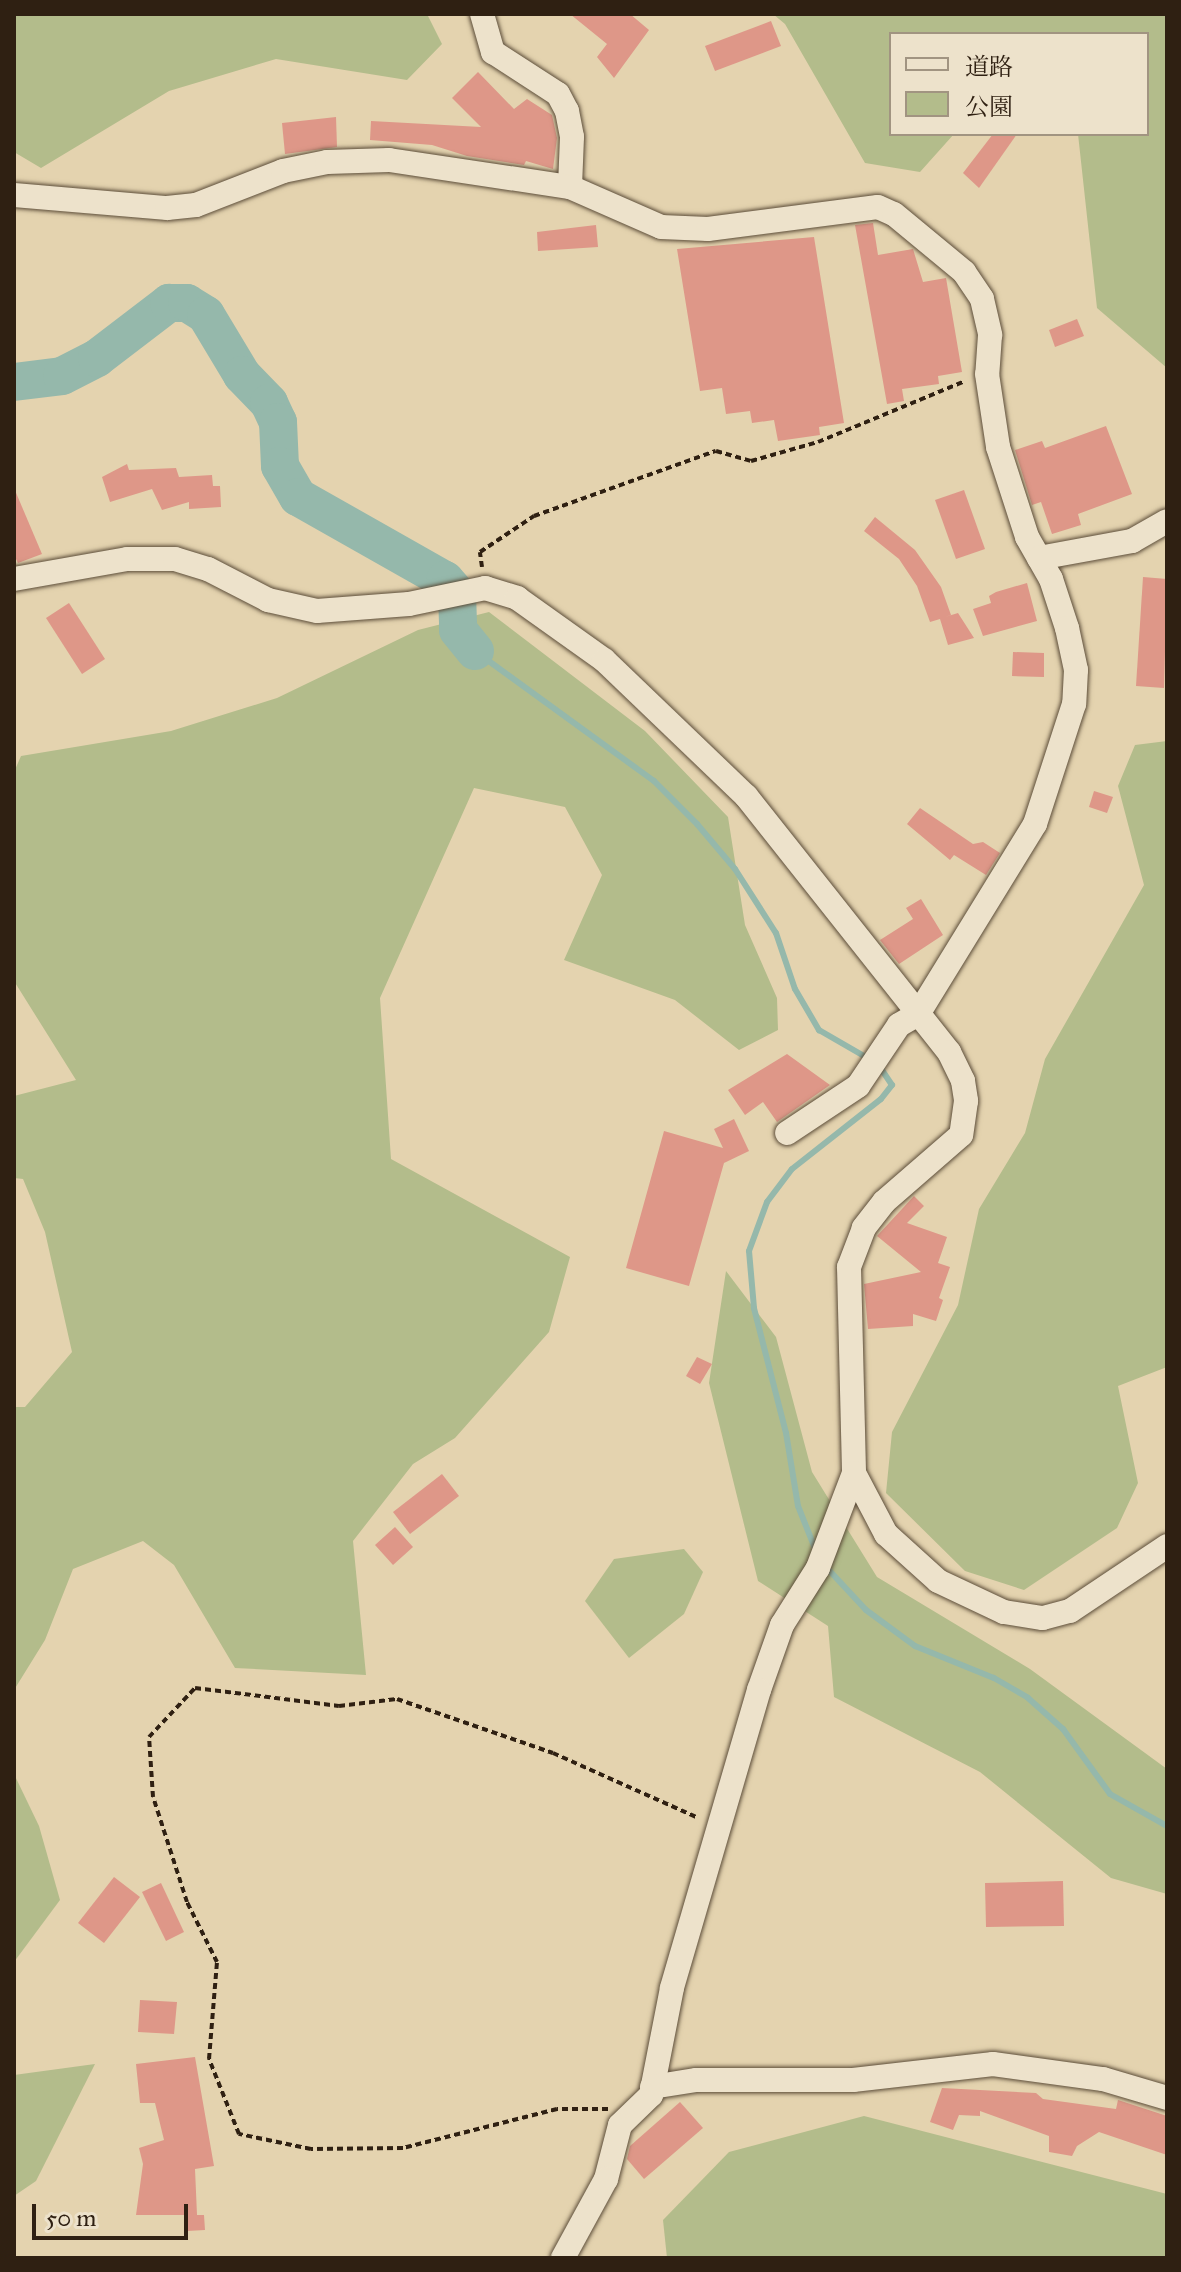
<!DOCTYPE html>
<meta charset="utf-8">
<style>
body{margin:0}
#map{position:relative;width:1181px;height:2272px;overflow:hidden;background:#e4d3af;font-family:"IM FELL Great Primer","Noto Serif JP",serif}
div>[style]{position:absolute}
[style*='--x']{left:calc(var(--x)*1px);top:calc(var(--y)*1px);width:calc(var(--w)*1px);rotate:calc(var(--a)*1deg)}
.green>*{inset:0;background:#b3bc8b}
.stream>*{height:6px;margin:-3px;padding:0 3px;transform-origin:3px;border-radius:3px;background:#95b8ab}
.river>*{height:38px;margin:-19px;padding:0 19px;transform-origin:19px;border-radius:19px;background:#95b8ab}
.building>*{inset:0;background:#de9788}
.path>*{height:4px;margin-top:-2px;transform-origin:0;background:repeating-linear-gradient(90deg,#2f2012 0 6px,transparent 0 10px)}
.roads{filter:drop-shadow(0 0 2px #5c4d39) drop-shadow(0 0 2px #5c4d39)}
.minor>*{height:24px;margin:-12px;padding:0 12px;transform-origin:12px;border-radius:12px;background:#ede2cb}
span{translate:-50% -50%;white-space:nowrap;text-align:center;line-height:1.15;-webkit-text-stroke:6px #ede2cb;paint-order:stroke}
.frame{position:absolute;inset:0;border:16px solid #2f2012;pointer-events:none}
.legend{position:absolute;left:889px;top:32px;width:260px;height:104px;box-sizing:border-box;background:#ede2cb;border:2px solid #a19481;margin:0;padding:10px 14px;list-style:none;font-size:24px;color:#2f2012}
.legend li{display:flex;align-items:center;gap:16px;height:40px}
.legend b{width:40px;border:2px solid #a19481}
.scale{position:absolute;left:32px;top:2204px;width:156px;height:36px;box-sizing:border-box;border:4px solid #2f2012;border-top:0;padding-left:10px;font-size:24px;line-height:28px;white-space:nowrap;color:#2f2012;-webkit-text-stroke:6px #ede2cb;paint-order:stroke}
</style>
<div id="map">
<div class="green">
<div style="clip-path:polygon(14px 14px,427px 14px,442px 44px,407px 80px,276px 59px,169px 91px,41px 168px,14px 152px)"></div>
<div style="clip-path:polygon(773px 14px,1167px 14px,1167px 368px,1097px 308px,1078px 134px,1147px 134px,1147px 34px,891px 34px,891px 134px,954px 134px,920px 172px,865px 163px,785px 24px)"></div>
<div style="clip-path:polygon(489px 612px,645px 731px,728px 817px,745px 925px,777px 998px,778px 1030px,739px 1050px,675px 1000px,564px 960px,602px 875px,565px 807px,474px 788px,380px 998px,391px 1159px,570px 1257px,549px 1332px,455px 1438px,413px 1464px,353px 1541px,366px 1675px,235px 1668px,174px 1565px,143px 1541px,73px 1569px,45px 1640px,14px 1690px,14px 1407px,25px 1407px,72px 1352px,45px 1232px,23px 1179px,14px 1178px,14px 1096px,76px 1080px,14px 981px,14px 772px,21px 756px,171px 731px,277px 698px,418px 630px)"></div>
<div style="clip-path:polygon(1167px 741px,1167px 1367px,1118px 1386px,1138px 1483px,1117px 1528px,1024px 1590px,965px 1571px,886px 1493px,892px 1432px,958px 1305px,979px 1209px,1025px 1133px,1045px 1059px,1144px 885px,1118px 786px,1135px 745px)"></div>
<div style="clip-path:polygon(726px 1271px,776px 1337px,812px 1472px,877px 1577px,1030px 1669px,1167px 1769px,1167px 1894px,1111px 1878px,980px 1772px,834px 1697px,828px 1626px,758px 1581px,709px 1383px)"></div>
<div style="clip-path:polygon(684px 1549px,703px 1572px,684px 1614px,629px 1658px,585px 1601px,614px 1559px)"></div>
<div style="clip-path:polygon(14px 1774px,39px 1826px,60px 1900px,14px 1962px)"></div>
<div style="clip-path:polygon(95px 2064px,36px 2181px,14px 2196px,14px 2075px)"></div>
<div style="clip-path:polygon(864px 2116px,1167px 2194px,1167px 2258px,667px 2258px,663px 2220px,729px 2152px)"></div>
</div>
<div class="stream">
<div style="--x:475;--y:651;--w:221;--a:36"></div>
<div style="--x:654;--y:781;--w:61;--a:45"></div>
<div style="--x:697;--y:824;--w:59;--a:49.8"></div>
<div style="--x:735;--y:869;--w:76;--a:57.4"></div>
<div style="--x:776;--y:933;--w:59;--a:71.3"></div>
<div style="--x:795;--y:989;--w:48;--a:59.7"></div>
<div style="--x:819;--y:1030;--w:60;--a:30"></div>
<div style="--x:816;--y:1551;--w:48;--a:-111.8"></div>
<div style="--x:798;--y:1506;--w:74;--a:-99.3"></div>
<div style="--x:786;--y:1433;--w:129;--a:-104.4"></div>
<div style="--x:754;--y:1308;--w:57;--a:-95"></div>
<div style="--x:749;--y:1251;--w:52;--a:-69.8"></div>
<div style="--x:767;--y:1202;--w:41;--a:-52.9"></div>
<div style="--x:792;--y:1169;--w:113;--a:-38.2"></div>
<div style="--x:881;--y:1099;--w:18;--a:-52"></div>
<div style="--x:892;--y:1085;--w:22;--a:-124"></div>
<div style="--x:827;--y:1568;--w:57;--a:47.1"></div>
<div style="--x:866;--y:1610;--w:61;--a:36.3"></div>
<div style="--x:915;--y:1646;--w:85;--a:22.1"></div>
<div style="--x:994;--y:1678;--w:39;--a:30"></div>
<div style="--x:1028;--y:1698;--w:47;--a:41.5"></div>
<div style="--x:1063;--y:1729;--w:80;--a:54.1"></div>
<div style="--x:1110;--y:1794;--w:65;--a:29.3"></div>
</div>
<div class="river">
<div style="--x:14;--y:382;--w:48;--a:-7.1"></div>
<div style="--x:62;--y:376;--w:39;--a:-27"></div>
<div style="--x:97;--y:358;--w:91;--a:-37.4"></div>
<div style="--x:169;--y:303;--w:18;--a:0"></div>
<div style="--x:187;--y:303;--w:22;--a:32"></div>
<div style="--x:206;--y:315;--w:70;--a:59"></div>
<div style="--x:242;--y:375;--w:39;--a:46"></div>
<div style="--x:269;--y:403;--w:21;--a:65"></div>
<div style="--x:278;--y:422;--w:44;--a:87.4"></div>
<div style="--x:280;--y:466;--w:36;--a:60"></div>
<div style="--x:298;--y:497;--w:169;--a:29.5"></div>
<div style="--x:445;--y:580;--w:18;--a:49"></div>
<div style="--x:457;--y:594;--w:36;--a:88"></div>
<div style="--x:458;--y:630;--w:27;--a:51"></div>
</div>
<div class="building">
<div style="clip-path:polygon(570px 14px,630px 14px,649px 30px,614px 78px,597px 57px,607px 44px)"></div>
<div style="clip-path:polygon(771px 21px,781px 46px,715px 71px,705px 46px)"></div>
<div style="clip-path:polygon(478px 72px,514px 109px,527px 99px,552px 115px,557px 138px,553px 169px,526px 161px,524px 165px,467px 156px,432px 145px,370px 140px,371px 121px,481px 127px,452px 98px)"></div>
<div style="clip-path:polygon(336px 117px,337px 147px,285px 154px,282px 123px)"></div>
<div style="clip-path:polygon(993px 134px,1017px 134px,979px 188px,963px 173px)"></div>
<div style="clip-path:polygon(873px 223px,878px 255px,913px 249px,923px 282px,946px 278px,962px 372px,938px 376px,939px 384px,902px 389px,904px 401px,887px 404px,855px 225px)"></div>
<div style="clip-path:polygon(596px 225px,598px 247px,538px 251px,537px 232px)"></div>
<div style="clip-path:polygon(814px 237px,844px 423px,819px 427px,820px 435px,778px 441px,774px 420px,752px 423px,750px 411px,726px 414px,722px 388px,700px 391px,677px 249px)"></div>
<div style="clip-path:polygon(1077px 319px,1084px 336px,1055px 347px,1049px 330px)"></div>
<div style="clip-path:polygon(1106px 426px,1132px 494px,1078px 514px,1081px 525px,1052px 534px,1041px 502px,1032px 505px,1015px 450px,1042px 441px,1045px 448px)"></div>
<div style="clip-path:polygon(127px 464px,129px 470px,176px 468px,179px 477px,212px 475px,213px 486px,220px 486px,221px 507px,189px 509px,189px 502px,162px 510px,152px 489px,110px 502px,102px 477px)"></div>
<div style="clip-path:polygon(14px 488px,42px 554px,18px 563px,14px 555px)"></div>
<div style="clip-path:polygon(964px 490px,985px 549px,956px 559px,935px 500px)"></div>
<div style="clip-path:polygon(875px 517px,915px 550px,941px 587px,951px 615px,945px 617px,958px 613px,974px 638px,948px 645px,940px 619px,930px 622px,917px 586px,899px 559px,864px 531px)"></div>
<div style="clip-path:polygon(1143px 577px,1167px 579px,1164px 688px,1136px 686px)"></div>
<div style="clip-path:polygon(1027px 583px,1037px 621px,983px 636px,973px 609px,991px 603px,989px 596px,996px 592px)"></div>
<div style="clip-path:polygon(69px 603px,105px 659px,82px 674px,46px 618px)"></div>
<div style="clip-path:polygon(1013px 652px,1044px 653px,1044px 677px,1012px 676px)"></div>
<div style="clip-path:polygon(1094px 791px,1113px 797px,1107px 813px,1089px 807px)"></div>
<div style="clip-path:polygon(920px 808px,973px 844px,983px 842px,1000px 853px,986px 875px,954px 855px,950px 860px,907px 824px)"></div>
<div style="clip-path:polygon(921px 899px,943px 935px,899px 964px,880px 940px,913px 919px,906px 908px)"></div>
<div style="clip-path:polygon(787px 1054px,830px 1085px,777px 1122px,763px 1102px,745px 1115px,728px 1090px)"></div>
<div style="clip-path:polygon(734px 1119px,749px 1151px,724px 1163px,689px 1286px,626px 1268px,664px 1131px,723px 1148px,714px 1129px)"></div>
<div style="clip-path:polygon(914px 1196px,924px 1206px,907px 1223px,947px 1237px,938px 1263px,950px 1267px,939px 1298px,943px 1300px,936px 1321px,913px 1314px,913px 1326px,868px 1329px,864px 1284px,921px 1272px,877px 1236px)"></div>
<div style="clip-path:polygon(697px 1357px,712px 1364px,700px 1384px,686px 1376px)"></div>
<div style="clip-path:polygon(442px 1474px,459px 1496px,410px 1534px,393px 1512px)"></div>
<div style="clip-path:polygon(395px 1527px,413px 1547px,393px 1565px,375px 1545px)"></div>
<div style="clip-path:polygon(114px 1877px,140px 1897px,104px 1943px,78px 1923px)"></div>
<div style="clip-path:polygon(1063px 1881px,1064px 1926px,986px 1927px,985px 1883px)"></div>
<div style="clip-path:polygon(161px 1883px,184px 1932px,166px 1941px,142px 1892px)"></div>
<div style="clip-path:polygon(140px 2000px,177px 2002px,174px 2034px,138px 2032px)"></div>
<div style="clip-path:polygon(195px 2057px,214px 2166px,195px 2169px,197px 2215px,204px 2215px,205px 2230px,187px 2231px,186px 2215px,195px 2215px,136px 2215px,143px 2164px,139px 2148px,164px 2140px,155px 2103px,140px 2103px,136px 2064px)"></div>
<div style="clip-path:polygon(942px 2088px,1036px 2093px,1043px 2099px,1116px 2109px,1118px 2100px,1167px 2116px,1167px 2155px,1099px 2132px,1077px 2146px,1072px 2156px,1049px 2152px,1049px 2136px,980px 2111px,980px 2116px,959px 2115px,953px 2130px,930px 2122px)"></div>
<div style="clip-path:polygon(680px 2102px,703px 2128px,644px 2179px,627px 2159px,630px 2146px)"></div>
</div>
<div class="path">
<div style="--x:482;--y:567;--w:15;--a:-98"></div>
<div style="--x:480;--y:552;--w:65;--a:-33.7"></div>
<div style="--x:534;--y:516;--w:193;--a:-19.7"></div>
<div style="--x:716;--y:451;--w:36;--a:16"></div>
<div style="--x:751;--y:461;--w:70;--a:-15.8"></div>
<div style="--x:818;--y:442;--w:159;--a:-22.5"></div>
<div style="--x:608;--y:2109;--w:51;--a:180"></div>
<div style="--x:557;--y:2109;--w:159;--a:165.8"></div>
<div style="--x:403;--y:2148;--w:92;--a:179.4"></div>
<div style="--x:311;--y:2149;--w:74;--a:-168.2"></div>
<div style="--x:239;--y:2134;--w:81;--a:-111.8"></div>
<div style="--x:209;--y:2059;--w:97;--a:-85.3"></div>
<div style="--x:217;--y:1962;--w:67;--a:-116.6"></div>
<div style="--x:187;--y:1902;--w:110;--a:-107.9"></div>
<div style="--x:153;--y:1797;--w:60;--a:-93.8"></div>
<div style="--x:149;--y:1737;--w:67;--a:-46.8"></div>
<div style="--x:195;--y:1688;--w:145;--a:7.1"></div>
<div style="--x:339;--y:1706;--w:58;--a:-6.9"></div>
<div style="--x:397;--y:1699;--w:165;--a:19.1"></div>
<div style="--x:553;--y:1753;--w:159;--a:24.1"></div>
</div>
<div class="roads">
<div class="minor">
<div style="--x:482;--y:14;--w:40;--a:74"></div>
<div style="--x:493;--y:52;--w:77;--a:32.9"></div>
<div style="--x:558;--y:94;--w:19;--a:62"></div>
<div style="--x:567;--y:111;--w:26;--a:79"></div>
<div style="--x:572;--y:137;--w:50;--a:92.3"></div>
<div style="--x:14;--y:195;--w:154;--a:4.9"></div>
<div style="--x:167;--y:208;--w:29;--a:-6"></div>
<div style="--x:196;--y:205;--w:93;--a:-21.3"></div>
<div style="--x:283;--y:171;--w:45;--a:-11.6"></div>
<div style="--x:327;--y:162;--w:62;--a:-1.8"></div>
<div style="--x:389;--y:160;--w:183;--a:8.5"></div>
<div style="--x:570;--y:187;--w:99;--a:23.7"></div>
<div style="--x:661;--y:227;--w:47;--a:2.4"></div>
<div style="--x:708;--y:229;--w:171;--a:-7.4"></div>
<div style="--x:878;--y:207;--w:17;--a:24"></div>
<div style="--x:894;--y:214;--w:91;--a:39.6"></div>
<div style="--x:964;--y:272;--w:32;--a:56"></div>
<div style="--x:982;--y:299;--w:37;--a:77"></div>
<div style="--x:990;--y:335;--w:39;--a:94"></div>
<div style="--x:987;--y:374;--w:74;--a:81.4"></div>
<div style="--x:998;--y:447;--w:95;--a:72.1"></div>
<div style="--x:1027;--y:537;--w:48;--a:60.3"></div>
<div style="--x:1051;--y:579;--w:52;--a:71.9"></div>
<div style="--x:1067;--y:628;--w:43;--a:77.9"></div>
<div style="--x:1076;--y:670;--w:34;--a:93"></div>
<div style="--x:1074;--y:704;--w:126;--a:108"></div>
<div style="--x:1035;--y:824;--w:223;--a:121.6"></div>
<div style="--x:918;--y:1014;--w:22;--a:150"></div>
<div style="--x:899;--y:1025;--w:73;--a:123.9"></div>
<div style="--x:858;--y:1086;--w:85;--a:146.5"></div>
<div style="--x:1039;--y:558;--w:95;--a:-10.4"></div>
<div style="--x:1132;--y:541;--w:40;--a:-29.7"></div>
<div style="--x:14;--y:579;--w:115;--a:-10"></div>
<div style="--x:127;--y:559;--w:48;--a:0"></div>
<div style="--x:175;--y:559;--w:34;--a:17"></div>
<div style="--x:208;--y:569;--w:68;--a:27.3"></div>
<div style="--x:268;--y:600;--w:50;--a:12.7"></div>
<div style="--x:317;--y:611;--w:92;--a:-4.4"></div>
<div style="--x:409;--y:604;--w:78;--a:-11.9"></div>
<div style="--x:485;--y:588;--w:34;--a:17"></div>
<div style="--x:517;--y:598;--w:107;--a:35.5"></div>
<div style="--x:604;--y:660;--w:197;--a:43.8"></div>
<div style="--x:746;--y:796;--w:327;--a:51.6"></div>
<div style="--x:949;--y:1052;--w:32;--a:64"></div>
<div style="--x:963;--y:1081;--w:20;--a:81"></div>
<div style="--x:966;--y:1101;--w:34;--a:98"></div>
<div style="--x:961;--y:1135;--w:102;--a:139"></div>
<div style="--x:884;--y:1202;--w:33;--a:128"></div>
<div style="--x:864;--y:1228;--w:42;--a:111"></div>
<div style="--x:849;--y:1267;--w:206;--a:88.6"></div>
<div style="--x:854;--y:1473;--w:102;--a:110.8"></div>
<div style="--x:818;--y:1568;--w:67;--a:122.3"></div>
<div style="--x:782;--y:1625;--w:69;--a:109.5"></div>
<div style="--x:759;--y:1690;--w:310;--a:106.3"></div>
<div style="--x:672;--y:1988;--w:109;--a:101.1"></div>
<div style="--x:651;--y:2095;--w:43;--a:135.9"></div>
<div style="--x:620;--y:2125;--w:56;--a:104.5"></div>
<div style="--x:606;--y:2179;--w:90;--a:118.6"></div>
<div style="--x:854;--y:1473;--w:69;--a:62.3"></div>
<div style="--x:886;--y:1534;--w:70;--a:42.1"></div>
<div style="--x:938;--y:1581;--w:73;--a:25.2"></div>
<div style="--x:1004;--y:1612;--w:39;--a:9"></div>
<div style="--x:1043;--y:1618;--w:28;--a:-15"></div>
<div style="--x:1070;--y:1611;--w:117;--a:-33.8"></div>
<div style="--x:652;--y:2087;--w:45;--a:-9"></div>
<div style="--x:696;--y:2080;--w:157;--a:0"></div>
<div style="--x:853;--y:2080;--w:141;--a:-6.5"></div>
<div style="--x:993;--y:2064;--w:111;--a:7.8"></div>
<div style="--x:1103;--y:2079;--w:67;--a:16.5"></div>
</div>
</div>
<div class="frame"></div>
<ul class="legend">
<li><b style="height:10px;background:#ede2cb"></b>道路</li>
<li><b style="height:22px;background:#b3bc8b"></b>公園</li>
</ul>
<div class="scale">50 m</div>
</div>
